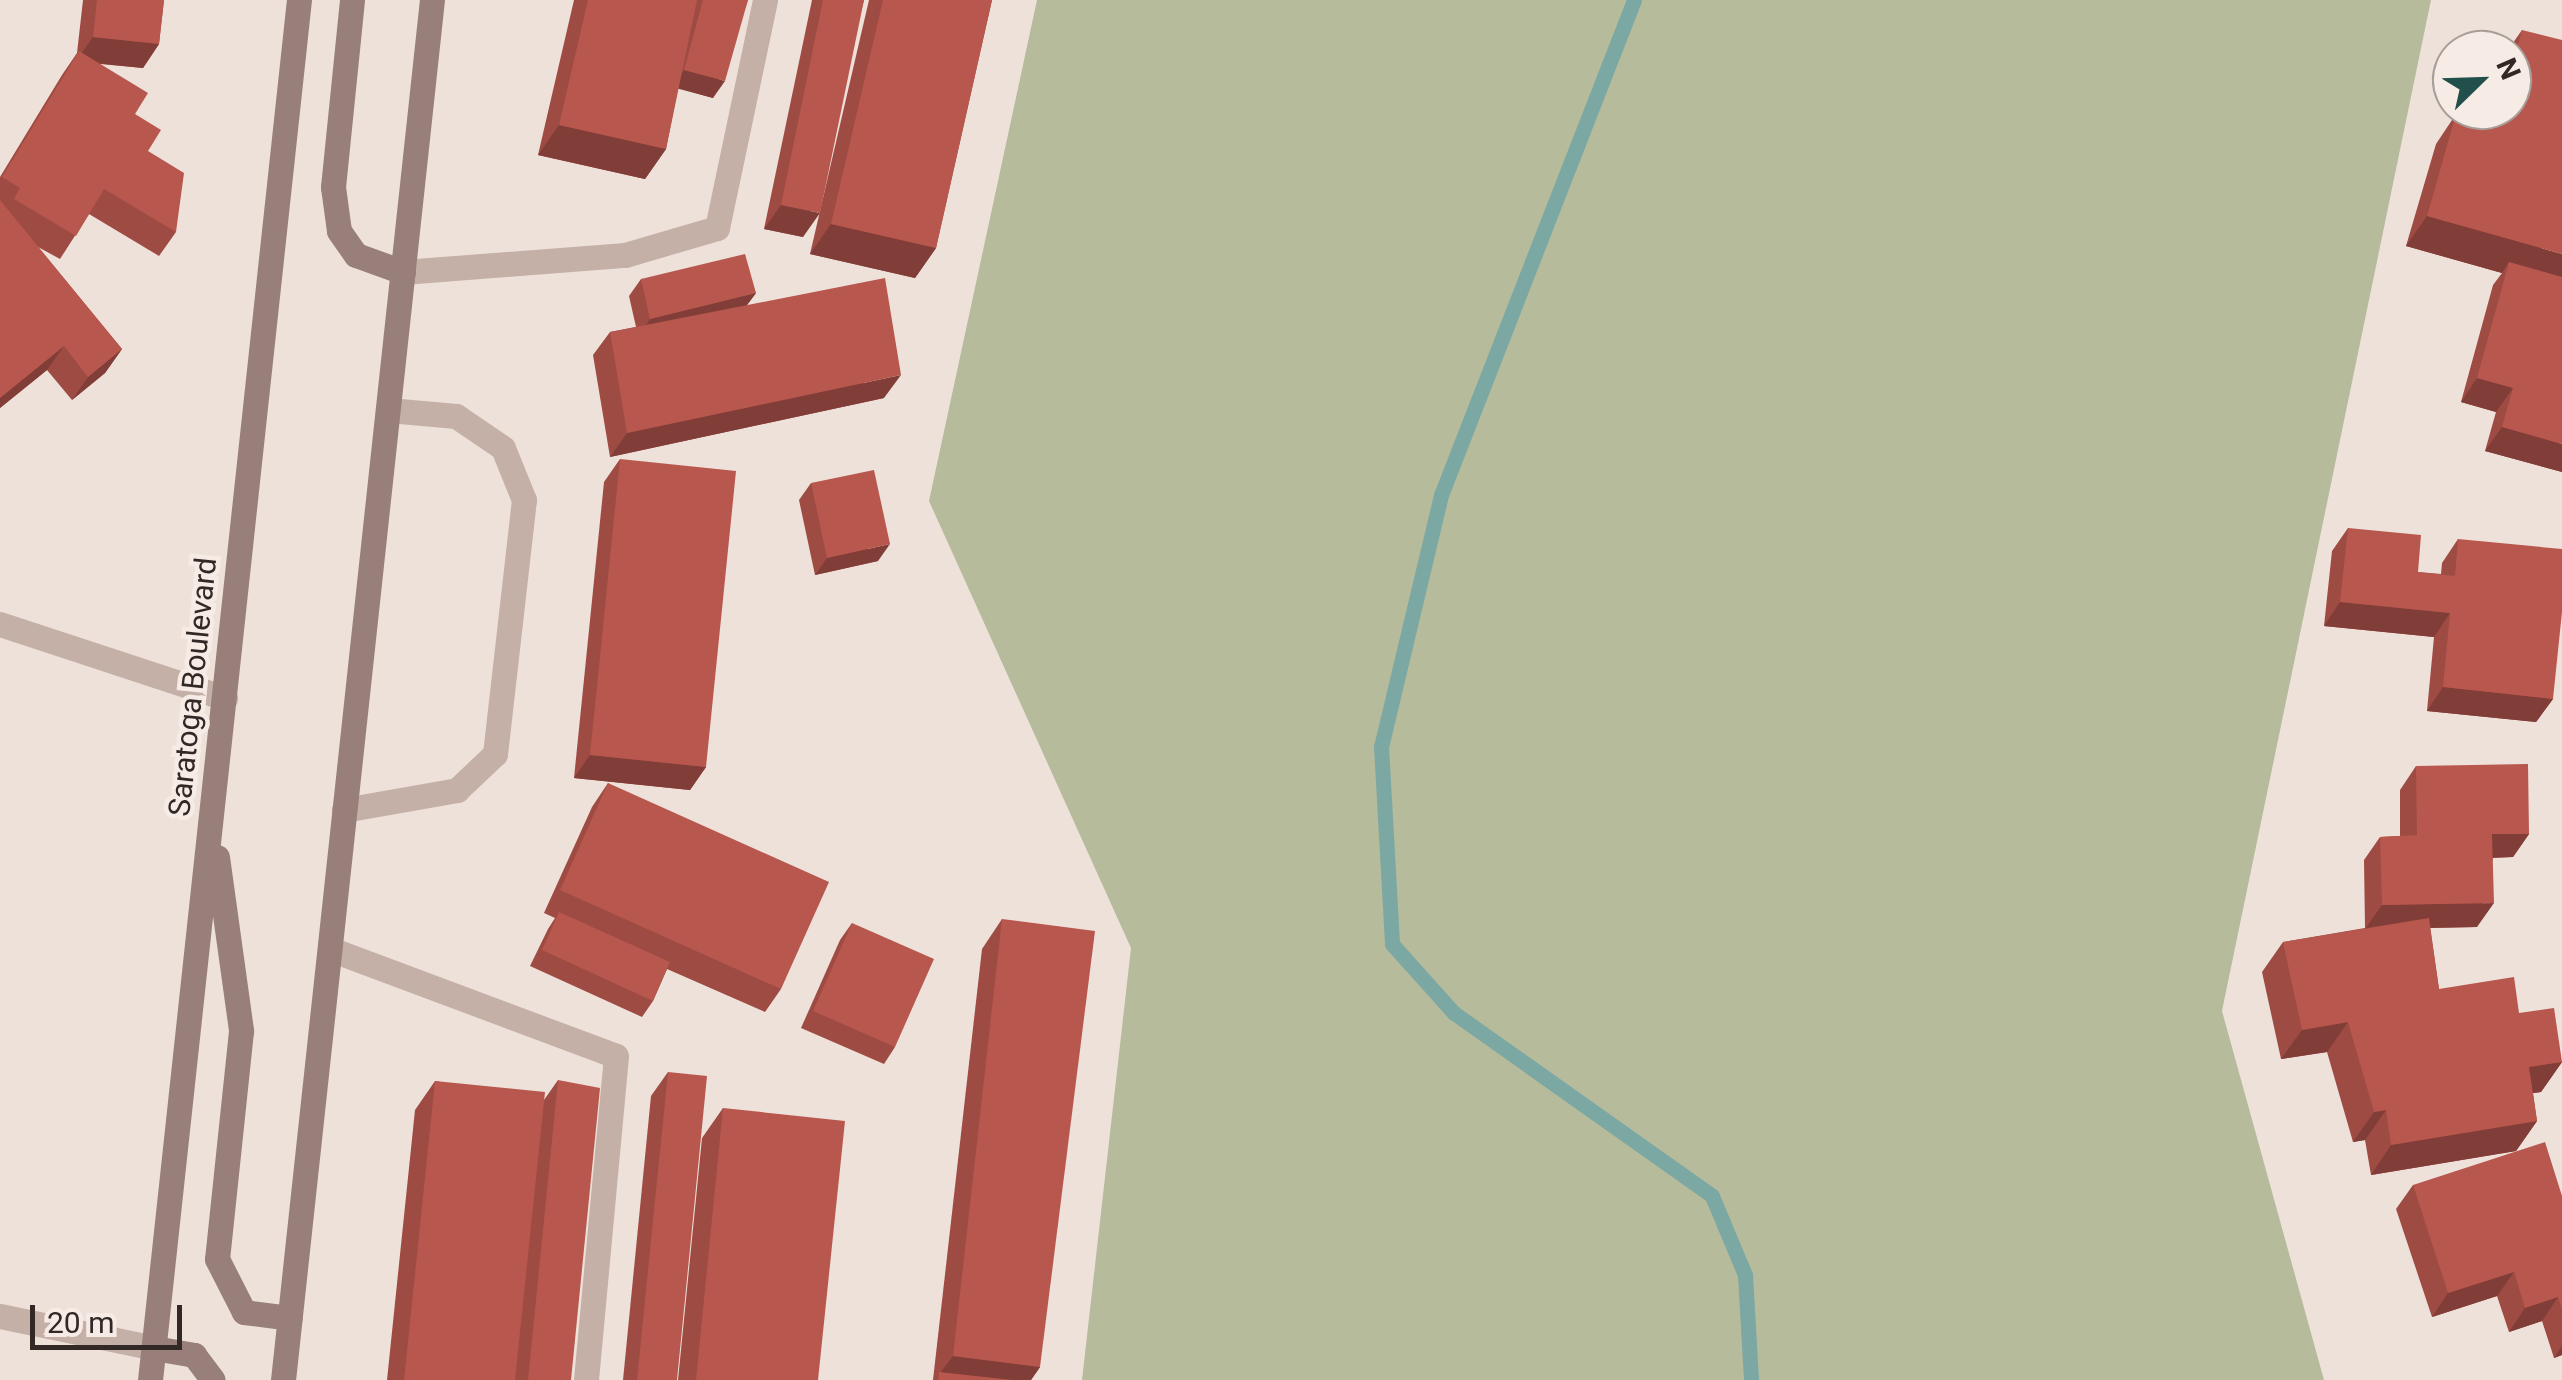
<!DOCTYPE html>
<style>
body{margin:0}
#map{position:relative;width:2562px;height:1380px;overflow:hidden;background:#eee1da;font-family:Roboto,sans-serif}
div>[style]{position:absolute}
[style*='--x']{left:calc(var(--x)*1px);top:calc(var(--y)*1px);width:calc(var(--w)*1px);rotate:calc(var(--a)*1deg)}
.green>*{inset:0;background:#b6bb9c}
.stream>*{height:15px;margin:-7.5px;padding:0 7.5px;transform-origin:7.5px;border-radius:7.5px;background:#7ca8a3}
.service>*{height:25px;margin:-12.5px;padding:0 12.5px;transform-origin:12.5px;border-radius:12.5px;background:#c5b0a7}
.minor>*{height:25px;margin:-12.5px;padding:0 12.5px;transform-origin:12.5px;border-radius:12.5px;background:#c5b0a7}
.secondary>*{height:25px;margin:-12.5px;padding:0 12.5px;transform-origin:12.5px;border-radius:12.5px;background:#987f79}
.wall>*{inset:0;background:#9e4b43}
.shaded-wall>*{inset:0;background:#813d37}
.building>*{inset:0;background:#b8574e}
span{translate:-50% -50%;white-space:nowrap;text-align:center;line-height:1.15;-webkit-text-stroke:9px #f6ece5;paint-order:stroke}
.street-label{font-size:30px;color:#322927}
.north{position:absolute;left:2432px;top:30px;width:100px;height:100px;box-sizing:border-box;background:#f6ece5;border:2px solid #a89e99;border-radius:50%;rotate:67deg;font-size:28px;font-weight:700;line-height:40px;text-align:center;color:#322927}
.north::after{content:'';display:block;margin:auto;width:35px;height:45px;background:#214f4b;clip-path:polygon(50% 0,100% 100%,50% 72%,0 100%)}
.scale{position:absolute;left:30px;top:1305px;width:152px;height:45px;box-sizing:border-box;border:5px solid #322927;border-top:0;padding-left:12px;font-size:30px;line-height:35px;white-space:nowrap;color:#322927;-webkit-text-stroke:8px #f6ece5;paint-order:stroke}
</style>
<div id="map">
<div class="green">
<div style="clip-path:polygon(1037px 0,2431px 0,2222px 1011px,2324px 1380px,1082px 1380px,1131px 948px,929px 501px)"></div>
</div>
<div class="stream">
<div style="--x:1634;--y:0;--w:531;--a:111.3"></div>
<div style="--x:1441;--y:495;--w:258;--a:103.4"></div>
<div style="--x:1381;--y:746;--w:198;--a:86.8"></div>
<div style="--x:1392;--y:944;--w:93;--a:48.1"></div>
<div style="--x:1454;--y:1013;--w:316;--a:35.3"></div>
<div style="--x:1712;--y:1196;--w:86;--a:67.3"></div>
<div style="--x:1745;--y:1275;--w:105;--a:86.7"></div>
</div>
<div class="service">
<div style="--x:0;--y:624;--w:237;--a:18.2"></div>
<div style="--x:344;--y:810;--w:115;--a:-10"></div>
<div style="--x:457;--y:790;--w:52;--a:-43.5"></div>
<div style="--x:495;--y:754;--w:256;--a:-83.5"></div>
<div style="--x:524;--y:500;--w:56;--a:-112"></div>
<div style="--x:503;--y:448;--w:57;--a:-145.8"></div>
<div style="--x:456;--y:416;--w:68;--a:-175"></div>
<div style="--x:330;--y:949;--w:305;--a:20.5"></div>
<div style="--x:616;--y:1056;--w:325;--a:95.3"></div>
<div style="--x:0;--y:1316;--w:157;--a:11.7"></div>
</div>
<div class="minor">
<div style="--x:403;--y:272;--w:223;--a:-4.4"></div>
<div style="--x:625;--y:255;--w:96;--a:-16.4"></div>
<div style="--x:717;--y:228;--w:233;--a:-78.1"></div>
</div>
<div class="secondary">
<div style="--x:352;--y:0;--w:188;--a:95.8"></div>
<div style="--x:333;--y:187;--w:44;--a:82.2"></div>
<div style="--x:339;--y:231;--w:29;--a:55"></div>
<div style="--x:356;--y:255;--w:50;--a:19.9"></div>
<div style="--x:217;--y:857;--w:176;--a:82.1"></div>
<div style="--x:241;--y:1031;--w:229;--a:96"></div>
<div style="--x:217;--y:1259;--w:59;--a:63"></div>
<div style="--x:244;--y:1312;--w:46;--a:7.4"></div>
<div style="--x:154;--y:1348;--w:41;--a:9.9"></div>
<div style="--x:194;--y:1355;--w:31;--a:53"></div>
<div style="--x:150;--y:1380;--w:1388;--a:-83.84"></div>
<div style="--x:283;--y:1380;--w:1388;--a:-83.84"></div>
</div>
<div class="wall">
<div style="clip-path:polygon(83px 0,164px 0,159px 44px,143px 68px,100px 64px,135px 114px,176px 232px,159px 256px,89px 214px,60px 259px,38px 247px,122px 349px,105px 373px,72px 400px,47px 370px,0 408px,0 177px,62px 75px,77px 53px)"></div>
<div style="clip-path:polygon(574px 0,748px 0,713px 98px,678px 88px,666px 149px,645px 179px,538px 155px)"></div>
<div style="clip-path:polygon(812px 0,864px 0,803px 237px,764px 229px)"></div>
<div style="clip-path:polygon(869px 0,992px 0,936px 248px,915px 278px,810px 254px)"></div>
<div style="clip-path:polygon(2522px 30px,2562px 472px,2485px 451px,2496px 412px,2461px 402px,2493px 285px,2502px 273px,2406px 246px,2436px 144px,2456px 114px,2484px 122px,2488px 110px,2512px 110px,2512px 50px,2508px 50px)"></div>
<div style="clip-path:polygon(641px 279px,756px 293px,747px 305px,884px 398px,610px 457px,593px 355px,610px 332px,636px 327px,629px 296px)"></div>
<div style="clip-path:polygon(620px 459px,706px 767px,690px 790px,574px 778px,604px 482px)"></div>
<div style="clip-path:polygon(811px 483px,878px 561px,815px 575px,799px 500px)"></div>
<div style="clip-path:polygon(2348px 528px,2418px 572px,2441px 574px,2442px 563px,2458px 539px,2553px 699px,2536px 722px,2427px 711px,2434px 637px,2324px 626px,2332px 551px)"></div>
<div style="clip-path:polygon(2416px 766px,2529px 834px,2513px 857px,2493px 858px,2477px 927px,2430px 928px,2439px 989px,2519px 1013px,2562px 1062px,2541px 1092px,2533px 1093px,2537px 1121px,2516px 1151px,2371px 1175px,2365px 1140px,2353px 1142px,2327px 1052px,2281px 1059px,2262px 972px,2283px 942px,2365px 928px,2364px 860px,2380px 837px,2400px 836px,2400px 790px)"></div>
<div style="clip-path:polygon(608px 783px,781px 989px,765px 1012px,667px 969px,653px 1001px,642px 1017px,530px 966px,548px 929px,555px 918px,544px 913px,592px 807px)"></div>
<div style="clip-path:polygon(1002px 919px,1040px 1367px,1031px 1380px,933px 1380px,982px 949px)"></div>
<div style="clip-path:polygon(852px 923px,895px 1047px,884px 1064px,801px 1028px,840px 940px)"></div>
<div style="clip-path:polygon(668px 1072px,677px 1380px,623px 1380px,651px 1096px)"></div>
<div style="clip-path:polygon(558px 1080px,571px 1380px,387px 1380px,415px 1110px,435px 1081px,544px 1100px)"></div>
<div style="clip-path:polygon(723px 1108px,818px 1380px,678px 1380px,702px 1138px)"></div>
<div style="clip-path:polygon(2413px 1185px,2562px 1196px,2562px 1355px,2554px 1358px,2542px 1321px,2509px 1332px,2497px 1296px,2432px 1317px,2396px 1209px)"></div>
</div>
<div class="shaded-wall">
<div style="clip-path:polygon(93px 37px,159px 44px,143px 68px,76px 61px)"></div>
<div style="clip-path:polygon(684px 70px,725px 81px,713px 98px,672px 87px)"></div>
<div style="clip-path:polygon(559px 125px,666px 149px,645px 179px,538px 155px)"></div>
<div style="clip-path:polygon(781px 205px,820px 213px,803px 237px,764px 229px)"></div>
<div style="clip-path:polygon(2427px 216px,2562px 254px,2562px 290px,2509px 262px,2502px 273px,2406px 246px)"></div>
<div style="clip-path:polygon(831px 224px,936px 248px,915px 278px,810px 254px)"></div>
<div style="clip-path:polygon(756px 293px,744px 309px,639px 335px,650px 319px)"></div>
<div style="clip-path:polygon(64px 346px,47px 370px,0 408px,0 398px)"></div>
<div style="clip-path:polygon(122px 349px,105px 373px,72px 400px,88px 377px)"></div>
<div style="clip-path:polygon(901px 375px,884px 398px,610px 457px,627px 433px)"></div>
<div style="clip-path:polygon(2477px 378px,2513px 388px,2496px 412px,2461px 402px)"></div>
<div style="clip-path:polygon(2502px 427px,2562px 444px,2562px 472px,2485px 451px)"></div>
<div style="clip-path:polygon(890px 544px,878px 561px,815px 575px,827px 558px)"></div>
<div style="clip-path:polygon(2340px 602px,2450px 613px,2434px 637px,2324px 626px)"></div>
<div style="clip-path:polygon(2443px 687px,2553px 699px,2536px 722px,2427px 711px)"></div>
<div style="clip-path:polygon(590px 755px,706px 767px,690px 790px,574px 778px)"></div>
<div style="clip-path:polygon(2492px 834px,2529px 834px,2513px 857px,2475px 858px)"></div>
<div style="clip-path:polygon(2494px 903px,2477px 927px,2365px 929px,2382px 905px)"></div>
<div style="clip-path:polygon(2348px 1022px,2327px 1052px,2281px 1059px,2302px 1030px)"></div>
<div style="clip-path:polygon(2562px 1062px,2541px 1092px,2508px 1097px,2529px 1067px)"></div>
<div style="clip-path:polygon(2386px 1110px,2365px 1140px,2353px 1142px,2374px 1112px)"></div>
<div style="clip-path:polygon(2537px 1121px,2516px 1151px,2371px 1175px,2391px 1145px)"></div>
<div style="clip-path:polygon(2514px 1272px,2497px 1296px,2432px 1317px,2448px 1293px)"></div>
<div style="clip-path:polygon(2558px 1297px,2542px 1321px,2509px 1332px,2525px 1308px)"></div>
<div style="clip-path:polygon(2562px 1346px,2562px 1355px,2554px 1358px)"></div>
<div style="clip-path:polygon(953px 1356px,1040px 1367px,1031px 1380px,938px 1380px,938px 1376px)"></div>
</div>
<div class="building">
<div style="clip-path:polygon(97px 0,164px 0,159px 44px,93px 37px)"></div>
<div style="clip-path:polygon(588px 0,697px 0,666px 149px,559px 125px)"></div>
<div style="clip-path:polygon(703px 0,748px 0,725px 81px,684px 70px)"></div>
<div style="clip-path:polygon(823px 0,864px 0,820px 213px,781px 205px)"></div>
<div style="clip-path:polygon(883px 0,992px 0,936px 248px,831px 224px)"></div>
<div style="clip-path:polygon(2522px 30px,2562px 40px,2562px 254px,2427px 216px,2456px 114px,2496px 125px,2500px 110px,2512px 110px,2512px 67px)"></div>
<div style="clip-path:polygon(79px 51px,148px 93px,135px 114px,161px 130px,148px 151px,184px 173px,176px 232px,104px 189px,76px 236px,14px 199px,20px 188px,2px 177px)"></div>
<div style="clip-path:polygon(0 200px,122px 349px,88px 377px,64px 346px,0 398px)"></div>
<div style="clip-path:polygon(745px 254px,756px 293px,650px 319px,641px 279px)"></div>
<div style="clip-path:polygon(2509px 262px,2562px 277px,2562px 444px,2502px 427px,2513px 388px,2477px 378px)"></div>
<div style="clip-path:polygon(885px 278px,901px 375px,627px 433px,610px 332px)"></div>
<div style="clip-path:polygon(620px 459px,736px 471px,706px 767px,590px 755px)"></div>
<div style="clip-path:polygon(874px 470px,890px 544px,827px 558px,811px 483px)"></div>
<div style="clip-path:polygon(2348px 528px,2421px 535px,2418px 572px,2455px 576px,2458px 539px,2562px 549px,2562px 612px,2553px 699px,2443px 687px,2450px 613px,2340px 602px)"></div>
<div style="clip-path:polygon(2528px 764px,2529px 834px,2492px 834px,2494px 903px,2382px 905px,2380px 837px,2417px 835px,2416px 766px)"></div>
<div style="clip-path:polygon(608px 783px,829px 882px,781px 989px,560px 890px)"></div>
<div style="clip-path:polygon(559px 912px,670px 962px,653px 1001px,542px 950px)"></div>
<div style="clip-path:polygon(2429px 918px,2439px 989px,2514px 977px,2519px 1013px,2554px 1008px,2562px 1062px,2529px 1067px,2537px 1121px,2391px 1145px,2386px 1110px,2374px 1112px,2348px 1022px,2302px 1030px,2283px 942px)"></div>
<div style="clip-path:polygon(1002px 919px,1095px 931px,1040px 1367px,953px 1356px)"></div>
<div style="clip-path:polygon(852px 923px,934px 959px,895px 1047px,813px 1011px)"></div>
<div style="clip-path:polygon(668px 1072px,707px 1076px,677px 1380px,637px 1380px)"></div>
<div style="clip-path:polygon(558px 1080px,600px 1088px,571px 1380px,528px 1380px)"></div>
<div style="clip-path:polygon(435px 1081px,545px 1092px,515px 1380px,404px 1380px)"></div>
<div style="clip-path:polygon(723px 1108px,845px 1121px,818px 1380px,696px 1380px)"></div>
<div style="clip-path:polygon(2545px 1142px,2562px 1196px,2562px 1309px,2558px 1297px,2525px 1308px,2514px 1272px,2448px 1293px,2413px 1185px)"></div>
<div style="clip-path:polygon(939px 1372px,1012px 1380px,938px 1380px)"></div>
</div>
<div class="street-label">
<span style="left:193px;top:687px;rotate:-84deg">Saratoga Boulevard</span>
</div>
<div class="north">N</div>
<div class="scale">20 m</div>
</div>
